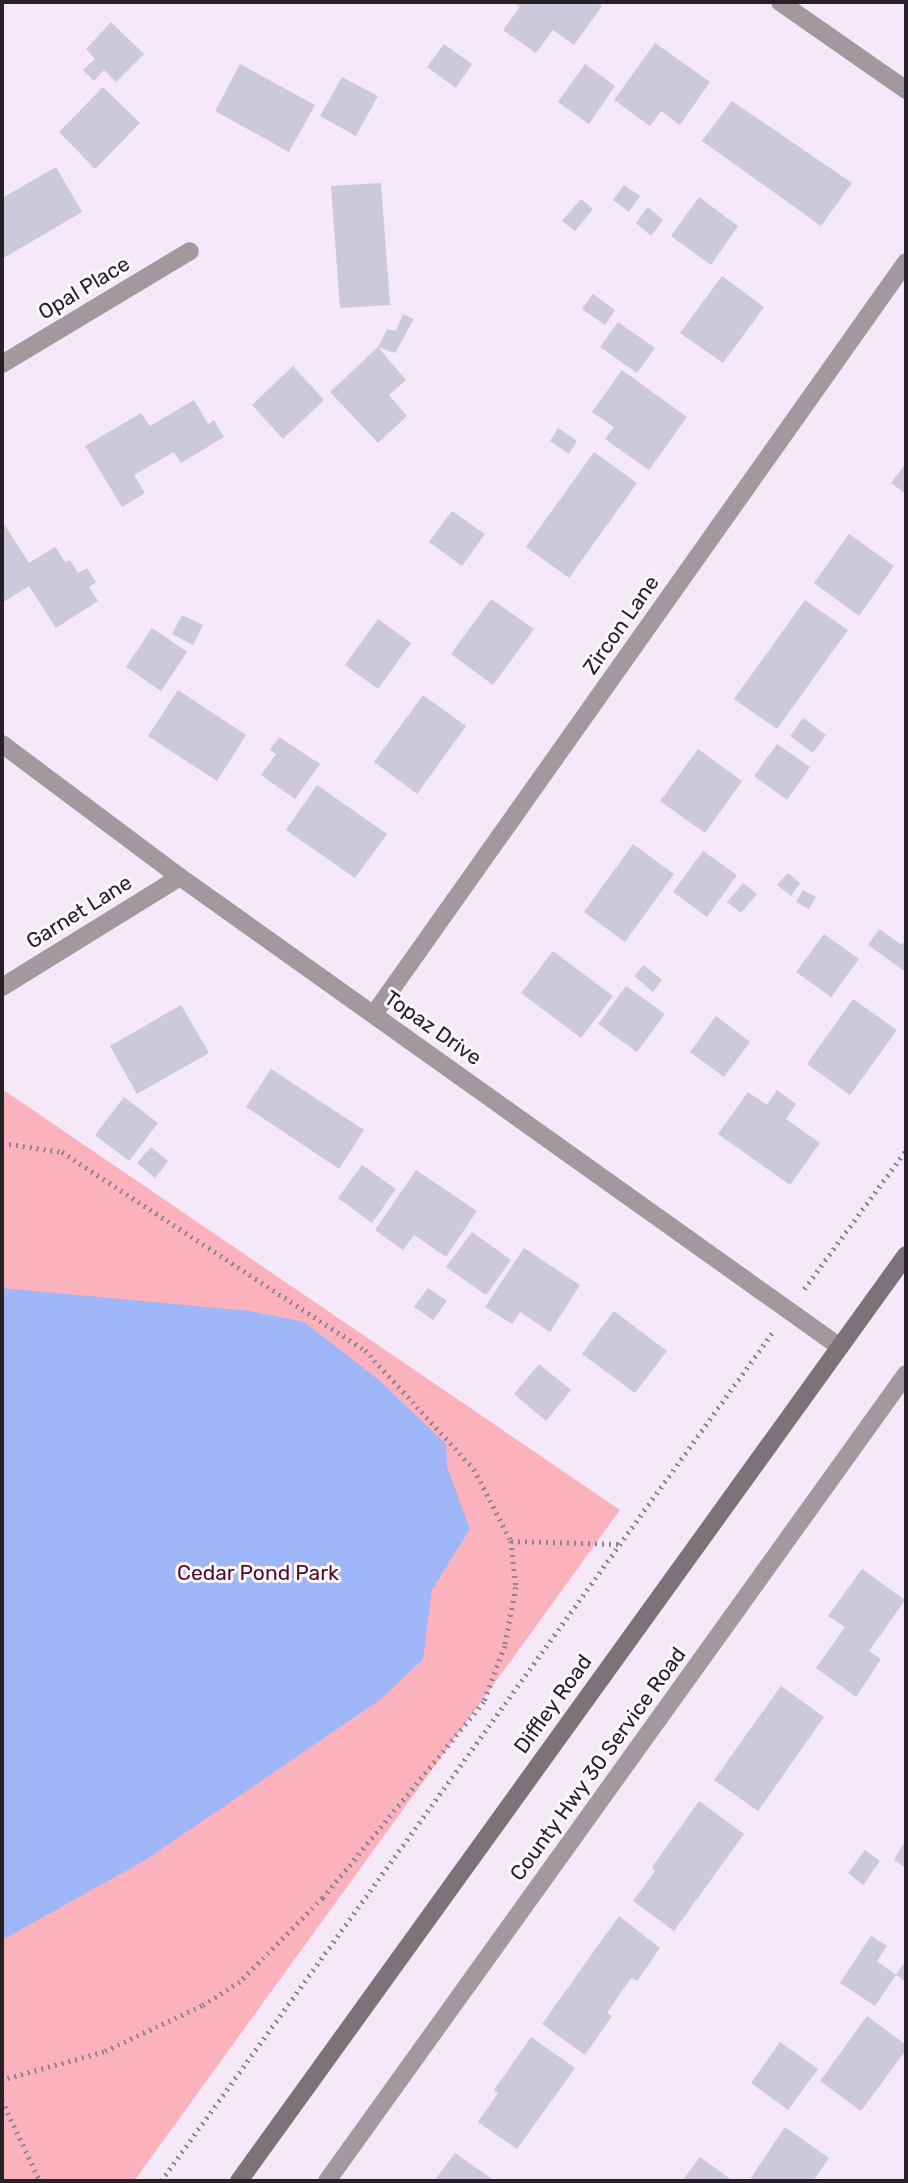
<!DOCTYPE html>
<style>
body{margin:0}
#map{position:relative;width:908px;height:2183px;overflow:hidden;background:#f5e8f8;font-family:Rubik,sans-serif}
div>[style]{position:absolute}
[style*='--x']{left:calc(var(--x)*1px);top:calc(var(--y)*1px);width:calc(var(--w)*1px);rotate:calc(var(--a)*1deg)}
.green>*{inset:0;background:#fcb2bc}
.water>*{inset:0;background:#9fb6f9}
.building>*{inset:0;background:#ccc9db}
.path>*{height:4.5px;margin-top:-2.25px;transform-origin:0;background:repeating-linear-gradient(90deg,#8f8691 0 2px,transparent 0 7px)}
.street>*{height:18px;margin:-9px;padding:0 9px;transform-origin:9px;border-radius:9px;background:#a2999e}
.secondary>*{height:18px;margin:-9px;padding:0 9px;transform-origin:9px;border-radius:9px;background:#7d7278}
span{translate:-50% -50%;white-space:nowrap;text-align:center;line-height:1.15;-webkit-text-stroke:6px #fdf8ff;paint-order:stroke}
.street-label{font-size:21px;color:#262127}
.park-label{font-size:21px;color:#530b21}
.frame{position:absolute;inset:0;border:4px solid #262127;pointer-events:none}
</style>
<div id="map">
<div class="green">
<div style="clip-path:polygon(2px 1089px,620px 1510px,134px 2181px,2px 2181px)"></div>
</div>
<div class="water">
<div style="clip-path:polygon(2px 1288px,250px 1311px,304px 1322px,379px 1380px,446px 1444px,447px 1467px,470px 1529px,432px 1590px,423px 1659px,381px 1699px,147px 1859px,2px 1940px)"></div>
</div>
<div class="building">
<div style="clip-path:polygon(512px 2px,595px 2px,602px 6px,574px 45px,553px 30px,536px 53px,503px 30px,520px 7px)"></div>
<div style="clip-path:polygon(111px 22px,144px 54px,116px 82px,104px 70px,94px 81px,83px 70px,95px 59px,86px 49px)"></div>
<div style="clip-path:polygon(655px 43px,710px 82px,680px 125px,661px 111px,650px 126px,614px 100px)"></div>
<div style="clip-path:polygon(444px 44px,472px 64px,456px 88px,427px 67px)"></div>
<div style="clip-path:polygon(240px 64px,315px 105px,289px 152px,215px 111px)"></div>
<div style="clip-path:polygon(585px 64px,615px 86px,589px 124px,558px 102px)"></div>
<div style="clip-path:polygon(342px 77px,378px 96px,356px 136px,320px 116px)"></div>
<div style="clip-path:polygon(103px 87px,140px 123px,95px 169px,59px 132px)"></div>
<div style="clip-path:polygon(732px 101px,852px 183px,821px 226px,702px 141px)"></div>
<div style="clip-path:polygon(56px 167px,82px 212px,2px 259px,2px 198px)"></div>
<div style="clip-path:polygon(381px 183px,390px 305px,340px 308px,331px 186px)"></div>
<div style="clip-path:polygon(624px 185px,640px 196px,629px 212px,613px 200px)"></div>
<div style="clip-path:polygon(699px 197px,738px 226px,711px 265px,671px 236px)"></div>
<div style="clip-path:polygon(581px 199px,593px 209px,575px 231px,562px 221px)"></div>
<div style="clip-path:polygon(648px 207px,663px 220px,651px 236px,636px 223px)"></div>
<div style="clip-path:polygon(722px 276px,764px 307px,723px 363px,680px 333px)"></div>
<div style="clip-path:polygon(593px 294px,615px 310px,605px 325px,582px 309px)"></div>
<div style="clip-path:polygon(403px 314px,414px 319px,395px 353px,378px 347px,387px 329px,396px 331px)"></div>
<div style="clip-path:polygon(618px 322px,655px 348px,637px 373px,600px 347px)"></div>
<div style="clip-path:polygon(378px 347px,406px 380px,389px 395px,407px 416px,378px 443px,330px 392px)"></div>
<div style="clip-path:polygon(293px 366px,324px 400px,283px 439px,252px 405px)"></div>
<div style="clip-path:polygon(622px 370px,687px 417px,649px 470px,605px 439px,614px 427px,592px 412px)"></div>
<div style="clip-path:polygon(194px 400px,208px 424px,214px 420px,224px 437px,181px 463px,174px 452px,134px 475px,145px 493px,122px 507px,85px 446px,141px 413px,150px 426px)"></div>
<div style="clip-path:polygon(558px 428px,577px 441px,569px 454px,550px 441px)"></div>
<div style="clip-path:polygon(594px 452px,637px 483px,569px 578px,526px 547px)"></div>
<div style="clip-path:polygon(906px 463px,906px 494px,891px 483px)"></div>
<div style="clip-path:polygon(452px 511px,485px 534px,462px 566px,429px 542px)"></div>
<div style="clip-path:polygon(2px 521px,29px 563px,55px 547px,65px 562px,70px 560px,78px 573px,87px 568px,96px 582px,89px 587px,98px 601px,56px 628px,29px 586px,2px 603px)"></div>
<div style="clip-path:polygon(849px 534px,894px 566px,859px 616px,814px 583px)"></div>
<div style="clip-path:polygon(491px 599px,534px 629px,493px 685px,451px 654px)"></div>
<div style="clip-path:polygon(805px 600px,848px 630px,777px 729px,734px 699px)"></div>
<div style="clip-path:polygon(182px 615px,203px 625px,193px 645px,172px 634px)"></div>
<div style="clip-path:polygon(378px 619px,411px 643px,378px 689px,345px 665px)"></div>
<div style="clip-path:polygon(152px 628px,187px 652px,161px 691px,126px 667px)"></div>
<div style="clip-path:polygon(178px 690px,246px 735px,217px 781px,148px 736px)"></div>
<div style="clip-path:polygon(423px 695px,466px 726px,417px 794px,374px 762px)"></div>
<div style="clip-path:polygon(803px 718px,826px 735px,813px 753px,790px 736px)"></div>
<div style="clip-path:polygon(279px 737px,320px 764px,295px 799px,261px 775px,276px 754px,270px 750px)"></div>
<div style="clip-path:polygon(777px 744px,810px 767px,787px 800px,754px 776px)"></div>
<div style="clip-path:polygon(698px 749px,742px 781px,705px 833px,660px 801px)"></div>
<div style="clip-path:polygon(317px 785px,387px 834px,355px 878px,286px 830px)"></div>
<div style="clip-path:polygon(633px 844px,674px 874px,625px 942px,584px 912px)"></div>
<div style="clip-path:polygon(703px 851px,737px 875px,707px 917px,673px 892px)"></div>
<div style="clip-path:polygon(788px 873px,800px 883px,791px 896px,777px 885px)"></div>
<div style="clip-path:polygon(743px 883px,757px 894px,741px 913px,727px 902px)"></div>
<div style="clip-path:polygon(803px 890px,816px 897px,809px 909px,796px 902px)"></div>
<div style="clip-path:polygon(879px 929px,902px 945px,906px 938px,906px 972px,868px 945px)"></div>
<div style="clip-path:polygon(824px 934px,859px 959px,831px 997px,796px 972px)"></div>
<div style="clip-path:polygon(553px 951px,613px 996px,581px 1038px,521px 993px)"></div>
<div style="clip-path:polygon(644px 965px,662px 980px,653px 992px,634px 976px)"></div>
<div style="clip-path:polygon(626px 986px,665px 1014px,637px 1052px,598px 1024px)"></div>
<div style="clip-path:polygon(853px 999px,897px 1030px,850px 1095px,807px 1064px)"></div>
<div style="clip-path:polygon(181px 1005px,209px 1053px,137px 1094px,110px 1046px)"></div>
<div style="clip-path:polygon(716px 1016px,750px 1042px,724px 1077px,690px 1052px)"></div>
<div style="clip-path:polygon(271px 1069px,364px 1130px,339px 1169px,246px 1107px)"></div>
<div style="clip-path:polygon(777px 1090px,796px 1104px,786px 1119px,820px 1143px,790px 1185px,718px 1134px,748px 1092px,767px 1105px)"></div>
<div style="clip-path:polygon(124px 1097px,158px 1123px,129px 1161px,95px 1135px)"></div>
<div style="clip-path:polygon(151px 1147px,168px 1161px,155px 1178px,137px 1163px)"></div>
<div style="clip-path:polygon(362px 1165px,396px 1189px,372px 1223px,338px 1198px)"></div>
<div style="clip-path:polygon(416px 1170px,477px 1211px,446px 1257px,414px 1235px,403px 1250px,375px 1230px)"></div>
<div style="clip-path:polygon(472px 1232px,511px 1260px,486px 1295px,446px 1267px)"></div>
<div style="clip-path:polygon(524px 1248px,580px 1285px,550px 1332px,520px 1312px,512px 1324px,485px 1307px)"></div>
<div style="clip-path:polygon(428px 1288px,447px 1301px,433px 1320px,414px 1307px)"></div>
<div style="clip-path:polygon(614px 1311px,667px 1351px,635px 1393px,582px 1354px)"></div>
<div style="clip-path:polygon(539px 1364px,571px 1390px,546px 1421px,514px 1394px)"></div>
<div style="clip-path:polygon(862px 1569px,905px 1600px,869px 1651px,881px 1659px,856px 1697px,816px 1668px,845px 1627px,828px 1616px)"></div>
<div style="clip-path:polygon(781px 1686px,824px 1717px,758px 1811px,714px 1780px)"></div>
<div style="clip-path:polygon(699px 1801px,744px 1834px,674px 1931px,633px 1901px,655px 1871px,652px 1867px)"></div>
<div style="clip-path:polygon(904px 1843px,906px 1845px,906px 1868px,894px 1860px)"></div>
<div style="clip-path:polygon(865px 1850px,880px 1861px,863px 1885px,848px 1873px)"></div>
<div style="clip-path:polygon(619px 1916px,660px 1948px,637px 1981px,631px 1978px,607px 2013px,612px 2016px,585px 2055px,542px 2024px)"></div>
<div style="clip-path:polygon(871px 1936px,887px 1946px,877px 1961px,896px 1975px,875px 2006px,840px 1983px)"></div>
<div style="clip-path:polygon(906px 1960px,906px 1982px,896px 1975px)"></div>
<div style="clip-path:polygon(867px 2016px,906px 2045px,906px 2050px,861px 2111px,820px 2081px)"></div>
<div style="clip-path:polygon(531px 2037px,575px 2068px,517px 2149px,478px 2122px,498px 2093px,494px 2090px)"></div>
<div style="clip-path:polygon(780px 2042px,818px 2069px,788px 2110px,751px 2083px)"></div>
<div style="clip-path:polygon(785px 2127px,829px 2158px,813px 2181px,749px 2181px)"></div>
<div style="clip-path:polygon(455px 2153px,495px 2181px,434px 2181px)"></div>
<div style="clip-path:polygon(700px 2157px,733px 2181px,682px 2181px)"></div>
</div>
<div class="path">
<div style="--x:2;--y:1143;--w:61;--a:8.5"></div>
<div style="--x:62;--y:1152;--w:362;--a:33.2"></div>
<div style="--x:365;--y:1350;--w:161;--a:47.5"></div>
<div style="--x:474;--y:1469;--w:81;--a:62.8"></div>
<div style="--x:511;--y:1541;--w:46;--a:83.8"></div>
<div style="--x:516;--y:1587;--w:60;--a:100.6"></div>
<div style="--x:505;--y:1646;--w:60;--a:110.6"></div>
<div style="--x:484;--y:1702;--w:254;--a:129.4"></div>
<div style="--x:323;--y:1898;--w:118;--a:134.7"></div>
<div style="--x:240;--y:1982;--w:45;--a:147.7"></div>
<div style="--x:202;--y:2006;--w:108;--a:154.9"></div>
<div style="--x:104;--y:2052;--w:106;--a:164.6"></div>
<div style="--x:804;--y:1289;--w:172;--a:-53.7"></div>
<div style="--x:511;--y:1541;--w:107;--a:1.6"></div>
<div style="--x:2;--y:2100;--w:89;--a:64.9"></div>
<div style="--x:161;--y:2181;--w:1045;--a:-54.23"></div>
</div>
<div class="street">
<div style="--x:780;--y:2;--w:154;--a:34.9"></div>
<div style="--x:2;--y:364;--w:219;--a:-31"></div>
<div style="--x:2;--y:744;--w:222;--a:36.8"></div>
<div style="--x:180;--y:877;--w:810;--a:35.46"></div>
<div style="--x:2;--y:987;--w:209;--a:-31.7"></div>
<div style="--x:374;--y:1014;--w:921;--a:-54.72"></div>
<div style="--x:327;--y:2181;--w:993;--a:-54.34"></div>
</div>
<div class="secondary">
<div style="--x:239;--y:2181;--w:1141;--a:-54.23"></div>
</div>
<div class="street-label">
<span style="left:84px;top:288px;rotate:-31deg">Opal Place</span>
<span style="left:621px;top:625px;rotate:-55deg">Zircon Lane</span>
<span style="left:79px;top:912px;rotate:-32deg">Garnet Lane</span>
<span style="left:433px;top:1028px;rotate:35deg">Topaz Drive</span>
<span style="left:553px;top:1704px;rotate:-54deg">Diffley Road</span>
<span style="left:598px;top:1764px;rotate:-54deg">County Hwy 30 Service Road</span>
</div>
<div class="park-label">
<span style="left:258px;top:1573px">Cedar Pond Park</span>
</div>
<div class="frame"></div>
</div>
